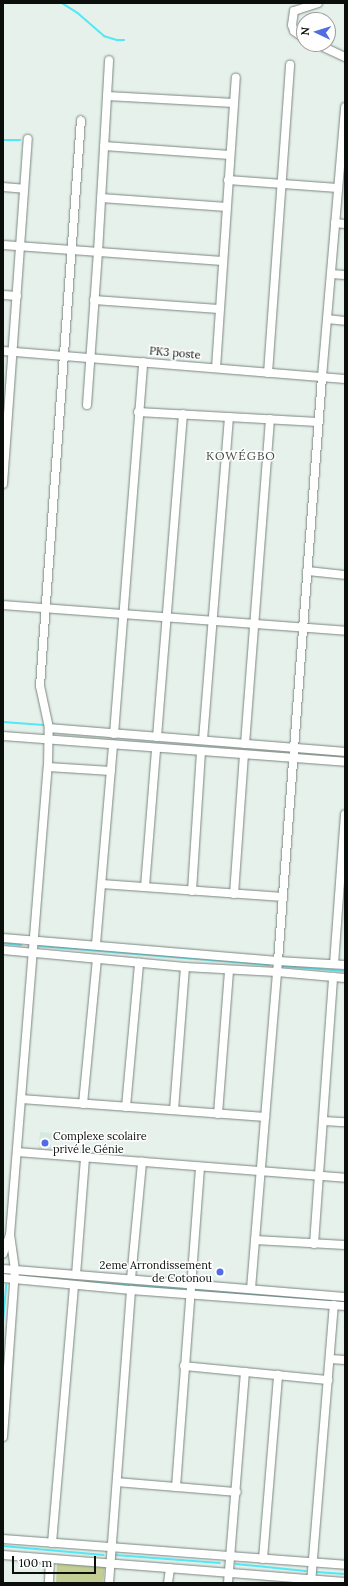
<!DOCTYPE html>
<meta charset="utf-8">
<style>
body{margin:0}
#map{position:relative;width:348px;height:1586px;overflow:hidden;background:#e5f1ea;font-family:Lora,serif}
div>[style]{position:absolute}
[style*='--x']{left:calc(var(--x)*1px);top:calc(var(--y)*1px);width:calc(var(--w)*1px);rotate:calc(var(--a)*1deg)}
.built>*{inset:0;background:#d5e9dd}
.green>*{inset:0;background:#c4ce94}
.stream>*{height:1.5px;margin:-0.75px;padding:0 0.75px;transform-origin:0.75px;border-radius:0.75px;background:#53e8f5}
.roads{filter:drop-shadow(0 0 1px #7b8680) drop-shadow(0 0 1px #7b8680)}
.minor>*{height:8px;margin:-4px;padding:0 4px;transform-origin:4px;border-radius:4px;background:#fff}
.dots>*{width:11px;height:11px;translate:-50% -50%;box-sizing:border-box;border:2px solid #fff;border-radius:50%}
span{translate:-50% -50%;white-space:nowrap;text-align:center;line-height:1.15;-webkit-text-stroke:3px #fff;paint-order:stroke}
.street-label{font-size:11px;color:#0a0f0c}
.poi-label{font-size:11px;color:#0a0f0c}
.left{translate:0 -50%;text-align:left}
.right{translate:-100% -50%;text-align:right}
.neighbourhood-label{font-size:12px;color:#404a44;letter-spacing:1px}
.frame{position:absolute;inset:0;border:4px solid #0a0f0c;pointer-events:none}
.north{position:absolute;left:296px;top:12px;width:40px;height:40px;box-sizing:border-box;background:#fff;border:1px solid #9d9f9e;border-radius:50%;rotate:274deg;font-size:11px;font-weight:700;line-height:16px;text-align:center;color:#0a0f0c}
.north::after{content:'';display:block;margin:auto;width:14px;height:18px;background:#526de3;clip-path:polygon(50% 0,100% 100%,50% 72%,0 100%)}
.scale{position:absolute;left:12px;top:1556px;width:84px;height:18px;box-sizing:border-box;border:2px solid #0a0f0c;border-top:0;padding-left:5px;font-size:12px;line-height:14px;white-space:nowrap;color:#0a0f0c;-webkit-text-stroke:3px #fff;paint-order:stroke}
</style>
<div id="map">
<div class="built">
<div style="clip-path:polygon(40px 1132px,52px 1133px,50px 1155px,38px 1154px)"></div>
</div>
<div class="green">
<div style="clip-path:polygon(57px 1562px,105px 1566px,103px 1583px,56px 1583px)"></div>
</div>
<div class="stream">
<div style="--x:62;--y:3;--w:19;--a:32"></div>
<div style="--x:78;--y:13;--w:35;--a:41"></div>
<div style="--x:104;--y:36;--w:14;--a:17"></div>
<div style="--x:117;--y:40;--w:7;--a:0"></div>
<div style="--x:3;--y:140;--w:17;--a:0"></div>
<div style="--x:3;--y:722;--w:41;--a:4.2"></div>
<div style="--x:3;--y:943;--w:18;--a:6"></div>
<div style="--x:40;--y:946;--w:230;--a:4.7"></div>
<div style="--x:282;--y:966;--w:63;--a:4.5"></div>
<div style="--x:86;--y:1282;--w:96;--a:4.2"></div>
<div style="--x:198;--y:1291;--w:147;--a:4.3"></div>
<div style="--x:3;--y:1322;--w:37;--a:-85"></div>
<div style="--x:3;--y:1546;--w:101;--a:5.1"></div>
<div style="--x:115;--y:1555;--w:105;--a:4.4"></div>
<div style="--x:236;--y:1564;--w:70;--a:5.7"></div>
<div style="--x:317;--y:1572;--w:28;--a:4"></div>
</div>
<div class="roads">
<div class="minor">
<div style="--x:304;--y:38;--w:12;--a:-145"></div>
<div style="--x:294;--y:31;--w:6;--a:-108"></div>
<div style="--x:292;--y:25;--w:14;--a:-82"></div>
<div style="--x:294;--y:11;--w:25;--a:-18"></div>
<div style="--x:317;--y:44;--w:31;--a:25"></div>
<div style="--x:107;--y:96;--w:127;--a:3.2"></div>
<div style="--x:104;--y:146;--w:126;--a:4.1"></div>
<div style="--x:228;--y:180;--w:110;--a:4.2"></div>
<div style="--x:3;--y:187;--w:21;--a:5"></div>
<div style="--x:101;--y:198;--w:126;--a:4.1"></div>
<div style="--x:335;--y:223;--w:10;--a:6"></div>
<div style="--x:3;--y:245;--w:220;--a:4.2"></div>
<div style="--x:331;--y:274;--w:14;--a:4"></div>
<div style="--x:3;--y:295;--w:14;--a:4"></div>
<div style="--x:94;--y:300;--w:125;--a:4.1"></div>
<div style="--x:327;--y:319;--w:18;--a:6"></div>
<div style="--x:3;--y:351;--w:343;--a:4.7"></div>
<div style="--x:216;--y:368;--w:291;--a:-86.1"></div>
<div style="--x:268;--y:373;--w:309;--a:-85.9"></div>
<div style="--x:87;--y:405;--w:153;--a:-85.9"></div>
<div style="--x:98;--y:252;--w:192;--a:-86.7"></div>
<div style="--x:138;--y:412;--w:180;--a:3.2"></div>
<div style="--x:3;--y:484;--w:346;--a:-85.9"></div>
<div style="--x:307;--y:571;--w:38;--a:6"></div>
<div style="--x:3;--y:605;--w:343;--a:4.3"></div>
<div style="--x:49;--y:728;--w:297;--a:4.6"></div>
<div style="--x:114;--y:734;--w:373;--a:-85.5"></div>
<div style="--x:3;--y:736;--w:343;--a:4.3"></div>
<div style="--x:157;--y:737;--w:324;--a:-85.4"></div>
<div style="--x:203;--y:740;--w:324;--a:-85.4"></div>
<div style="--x:245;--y:744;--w:326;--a:-85.6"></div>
<div style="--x:48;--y:767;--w:63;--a:3.6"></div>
<div style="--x:102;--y:884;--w:181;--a:4.1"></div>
<div style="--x:145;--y:887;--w:138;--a:-85.4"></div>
<div style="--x:192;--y:891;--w:139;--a:-86.3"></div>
<div style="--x:234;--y:894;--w:139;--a:-85.9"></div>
<div style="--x:3;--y:938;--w:276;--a:4.8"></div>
<div style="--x:278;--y:961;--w:67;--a:3.4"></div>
<div style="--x:96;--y:944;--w:200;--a:-85.1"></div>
<div style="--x:3;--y:950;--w:183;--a:5.3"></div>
<div style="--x:185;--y:967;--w:92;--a:3.1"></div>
<div style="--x:277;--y:972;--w:68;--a:5"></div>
<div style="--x:334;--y:964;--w:150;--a:-85.8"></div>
<div style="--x:21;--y:1099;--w:245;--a:4.2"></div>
<div style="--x:83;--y:1104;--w:146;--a:-84.5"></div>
<div style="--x:126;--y:1107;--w:145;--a:-84.8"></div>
<div style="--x:174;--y:1110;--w:143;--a:-85.6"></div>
<div style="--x:218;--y:1114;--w:144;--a:-85.6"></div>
<div style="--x:323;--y:1121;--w:22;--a:3"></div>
<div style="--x:17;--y:1152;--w:329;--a:4.5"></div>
<div style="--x:255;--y:1240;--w:90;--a:3.2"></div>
<div style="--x:314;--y:1244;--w:268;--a:-85.9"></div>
<div style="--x:3;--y:1254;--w:20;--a:-70"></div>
<div style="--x:3;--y:1269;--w:343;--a:4.7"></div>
<div style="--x:76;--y:1275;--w:117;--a:-85.6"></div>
<div style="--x:3;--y:1278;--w:129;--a:5.4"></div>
<div style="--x:131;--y:1290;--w:215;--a:4.3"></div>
<div style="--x:131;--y:1279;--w:118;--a:-84.6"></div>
<div style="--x:251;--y:1289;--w:329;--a:-85.3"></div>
<div style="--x:278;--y:961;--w:586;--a:-85.69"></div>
<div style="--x:322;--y:377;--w:271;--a:-85.1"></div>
<div style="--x:330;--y:1359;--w:15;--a:4"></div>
<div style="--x:184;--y:1366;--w:145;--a:5.6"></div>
<div style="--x:3;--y:1437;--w:167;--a:-85.9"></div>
<div style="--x:15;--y:1270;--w:35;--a:-98"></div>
<div style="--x:10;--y:1235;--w:470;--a:-85.4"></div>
<div style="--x:48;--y:767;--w:39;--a:-89"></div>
<div style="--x:49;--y:728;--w:43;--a:-102.1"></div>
<div style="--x:40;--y:686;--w:567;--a:-85.86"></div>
<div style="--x:117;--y:1482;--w:120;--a:4.8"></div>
<div style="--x:176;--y:1487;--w:321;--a:-85.7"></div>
<div style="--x:3;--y:1539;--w:343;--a:4.3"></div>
<div style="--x:52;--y:1543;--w:259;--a:-85.1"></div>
<div style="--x:3;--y:1555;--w:343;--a:4.5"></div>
<div style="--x:263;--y:1559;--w:185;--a:-85.3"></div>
<div style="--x:49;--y:1583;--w:23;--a:-88"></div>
<div style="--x:109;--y:1583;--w:294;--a:-85.7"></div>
<div style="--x:168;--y:1583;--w:15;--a:-82"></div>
<div style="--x:228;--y:1583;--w:212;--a:-85.4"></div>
<div style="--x:311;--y:1583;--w:279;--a:-85.3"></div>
</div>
</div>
<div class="dots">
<div style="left:45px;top:1143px;background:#526de3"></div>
<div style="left:220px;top:1272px;background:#526de3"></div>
</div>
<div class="street-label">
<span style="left:175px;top:353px;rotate:5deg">PK3 poste</span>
</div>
<div class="poi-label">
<span class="left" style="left:53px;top:1143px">Complexe scolaire<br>privé le Génie</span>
<span class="right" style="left:212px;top:1272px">2eme Arrondissement<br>de Cotonou</span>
</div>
<div class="neighbourhood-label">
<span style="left:241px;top:456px">KOWÉGBO</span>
</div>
<div class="frame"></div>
<div class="north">N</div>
<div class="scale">100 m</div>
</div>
